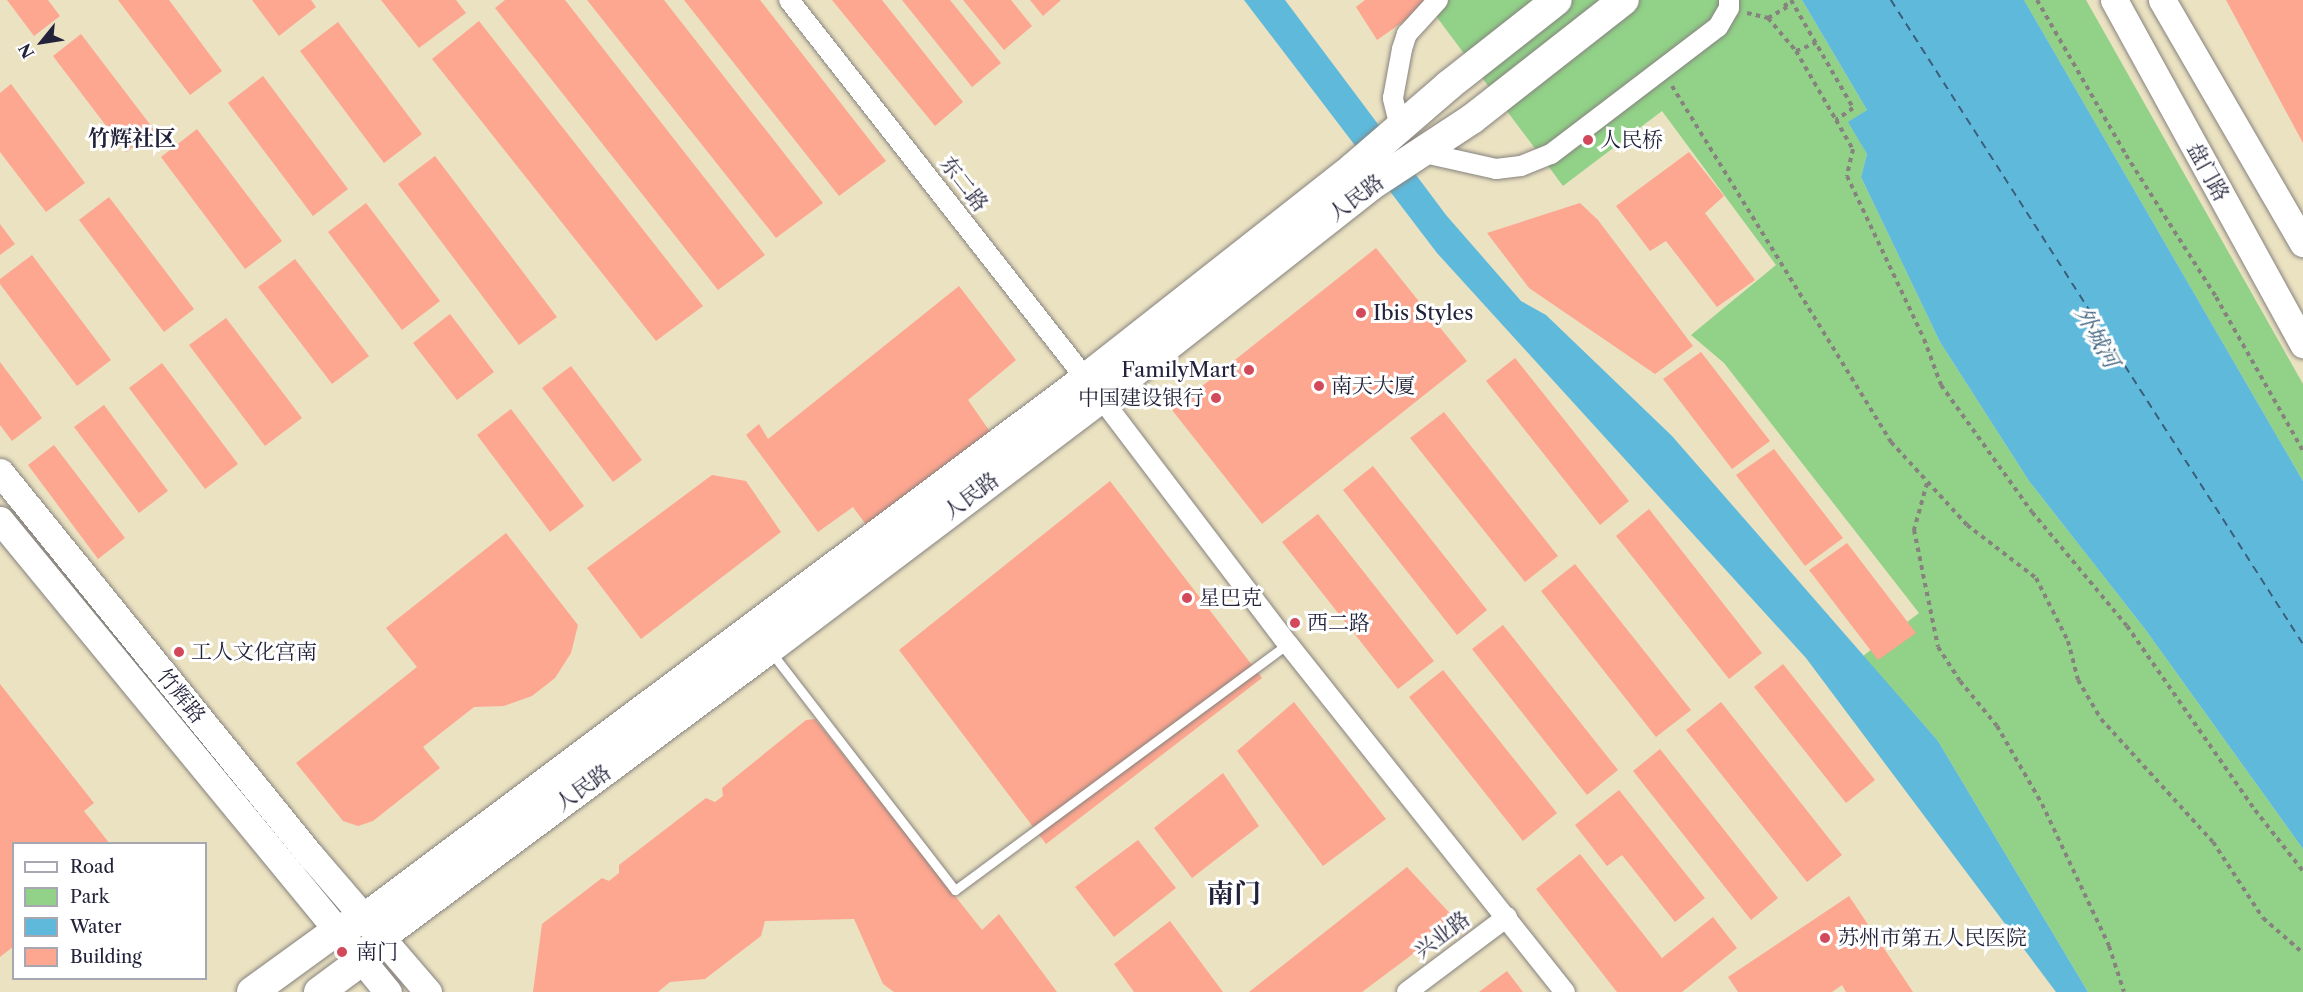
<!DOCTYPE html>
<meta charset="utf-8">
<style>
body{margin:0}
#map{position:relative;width:2303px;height:992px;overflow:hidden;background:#ebe2c2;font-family:"Libre Caslon Text","Noto Serif SC",serif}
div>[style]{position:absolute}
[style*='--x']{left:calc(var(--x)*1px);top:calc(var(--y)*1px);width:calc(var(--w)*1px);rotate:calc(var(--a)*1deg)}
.green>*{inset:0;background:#91d188}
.water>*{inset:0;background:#5eb9db}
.ferry>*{height:1.5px;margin-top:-0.75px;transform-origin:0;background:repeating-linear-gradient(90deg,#3a5e7b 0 8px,transparent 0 14px)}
.building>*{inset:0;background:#fda690}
.path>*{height:4px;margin-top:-2px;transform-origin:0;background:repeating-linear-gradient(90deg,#86827e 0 4.5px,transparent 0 9px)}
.roads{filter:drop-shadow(0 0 2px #86827e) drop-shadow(0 0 2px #86827e)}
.lane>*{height:9px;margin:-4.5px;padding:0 4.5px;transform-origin:4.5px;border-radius:4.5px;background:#fff}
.street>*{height:20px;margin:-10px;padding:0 10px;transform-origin:10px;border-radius:10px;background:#fff}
.secondary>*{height:27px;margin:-13.5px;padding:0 13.5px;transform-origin:13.5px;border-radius:13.5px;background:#fff}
.primary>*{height:30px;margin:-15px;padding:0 15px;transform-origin:15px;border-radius:15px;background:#fff}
.dots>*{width:16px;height:16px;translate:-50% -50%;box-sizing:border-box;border:3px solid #fff;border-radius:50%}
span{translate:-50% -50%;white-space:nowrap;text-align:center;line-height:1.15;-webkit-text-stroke:6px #fff;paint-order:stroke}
.poi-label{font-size:21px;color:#22223b}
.left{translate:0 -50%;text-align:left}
.right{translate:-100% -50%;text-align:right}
.street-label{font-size:21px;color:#22223b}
.neighbourhood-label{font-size:22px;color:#22223b;font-weight:700}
.water-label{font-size:22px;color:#3a5e7b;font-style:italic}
.district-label{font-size:27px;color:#22223b;font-weight:700}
.legend{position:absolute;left:12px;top:842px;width:195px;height:138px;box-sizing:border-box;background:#fff;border:2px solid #a7a7b1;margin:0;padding:8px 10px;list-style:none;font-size:18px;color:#22223b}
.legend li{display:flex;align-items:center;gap:12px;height:30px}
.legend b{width:30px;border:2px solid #a7a7b1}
.north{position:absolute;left:12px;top:12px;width:60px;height:60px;-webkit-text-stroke:4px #fff;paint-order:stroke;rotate:240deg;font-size:16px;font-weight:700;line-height:24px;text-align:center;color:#22223b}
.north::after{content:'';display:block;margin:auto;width:21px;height:27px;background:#22223b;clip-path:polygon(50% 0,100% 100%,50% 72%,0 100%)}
</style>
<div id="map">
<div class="green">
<div style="clip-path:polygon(1424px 0,1802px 0,1867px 110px,1849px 122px,1867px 154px,1861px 177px,1940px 342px,2029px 481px,2145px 629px,2303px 849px,2303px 992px,2088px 992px,1938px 741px,1863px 656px,1919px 613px,1724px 363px,1691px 335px,1776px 265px,1662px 111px,1563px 186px)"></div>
<div style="clip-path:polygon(2024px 0,2086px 0,2303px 384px,2303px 481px)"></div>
</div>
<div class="water">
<div style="clip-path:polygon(1244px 0,1285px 0,1446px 215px,1521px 301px,1546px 315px,1672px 436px,1938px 741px,2088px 992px,2056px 992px,1806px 658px,1437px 253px)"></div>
<div style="clip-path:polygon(1802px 0,2024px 0,2303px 481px,2303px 849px,2145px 629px,2029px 481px,1940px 342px,1861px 177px,1867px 154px,1848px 122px,1867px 110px)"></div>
</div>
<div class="ferry">
<div style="--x:1891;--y:0;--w:765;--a:57.39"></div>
</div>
<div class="building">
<div style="clip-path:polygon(7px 0,48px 0,60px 16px,34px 36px)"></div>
<div style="clip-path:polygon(118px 0,169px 0,222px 71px,190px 95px)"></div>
<div style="clip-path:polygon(252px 0,311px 0,316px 7px,279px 36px)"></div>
<div style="clip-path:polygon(381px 0,456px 0,466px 13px,419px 48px)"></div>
<div style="clip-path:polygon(505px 0,565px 0,765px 255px,718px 290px,495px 8px)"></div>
<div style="clip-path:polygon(587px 0,664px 0,823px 203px,776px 238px)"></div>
<div style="clip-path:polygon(684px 0,760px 0,886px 161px,839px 196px)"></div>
<div style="clip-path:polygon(832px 0,882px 0,963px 102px,935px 126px)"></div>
<div style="clip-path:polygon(902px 0,950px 0,1001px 63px,972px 87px)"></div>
<div style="clip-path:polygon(963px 0,1011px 0,1032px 26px,1004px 50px)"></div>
<div style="clip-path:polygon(1030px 0,1061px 0,1043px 16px)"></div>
<div style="clip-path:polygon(1365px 0,1434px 0,1377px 40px,1356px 7px)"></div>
<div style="clip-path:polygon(2226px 0,2303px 0,2303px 143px)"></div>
<div style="clip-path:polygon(479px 21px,703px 306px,656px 341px,432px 59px)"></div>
<div style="clip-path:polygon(338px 22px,422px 134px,384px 163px,300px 51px)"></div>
<div style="clip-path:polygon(81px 34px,155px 131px,126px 152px,53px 56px)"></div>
<div style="clip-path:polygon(263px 76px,348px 189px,313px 216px,228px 103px)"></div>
<div style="clip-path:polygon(11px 84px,85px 183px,46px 212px,0 152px,0 93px)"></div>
<div style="clip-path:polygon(197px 129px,282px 241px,245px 269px,161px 157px)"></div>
<div style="clip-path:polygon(1689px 152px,1724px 196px,1705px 213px,1755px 280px,1717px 307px,1666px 241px,1650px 251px,1616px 206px)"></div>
<div style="clip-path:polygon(435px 156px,557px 317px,519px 345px,398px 184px)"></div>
<div style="clip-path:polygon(109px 197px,194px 309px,164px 332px,79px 220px)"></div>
<div style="clip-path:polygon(366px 203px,440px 301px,402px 330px,328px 232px)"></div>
<div style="clip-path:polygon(1580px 203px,1598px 220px,1693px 346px,1655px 374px,1529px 288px,1487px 233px)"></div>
<div style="clip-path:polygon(0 224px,15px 244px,0 255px)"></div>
<div style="clip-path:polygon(1376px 248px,1467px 361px,1262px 524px,1172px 410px)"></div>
<div style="clip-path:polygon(32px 255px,111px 360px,77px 386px,0 284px,0 279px)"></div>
<div style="clip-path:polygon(295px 259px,369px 356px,332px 384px,258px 287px)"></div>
<div style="clip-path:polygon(959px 286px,1016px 360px,968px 400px,991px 433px,867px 526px,853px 507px,818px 532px,746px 435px,759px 424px,768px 439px)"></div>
<div style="clip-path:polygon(450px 314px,494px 372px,457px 400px,413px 343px)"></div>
<div style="clip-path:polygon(226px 318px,302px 418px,265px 446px,189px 345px)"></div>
<div style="clip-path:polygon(1701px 352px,1770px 441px,1732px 469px,1663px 379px)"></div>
<div style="clip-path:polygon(1515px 358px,1629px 501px,1600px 525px,1486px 381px)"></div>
<div style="clip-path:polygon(0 362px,42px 418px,12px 441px,0 425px)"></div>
<div style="clip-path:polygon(162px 363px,238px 464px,205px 489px,129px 388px)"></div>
<div style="clip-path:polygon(571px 366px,642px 460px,613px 482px,542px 388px)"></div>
<div style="clip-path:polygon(104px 405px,168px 491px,139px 513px,74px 427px)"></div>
<div style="clip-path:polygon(511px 409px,584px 506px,550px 532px,477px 435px)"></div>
<div style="clip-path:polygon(1444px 412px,1558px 556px,1525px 582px,1410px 438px)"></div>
<div style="clip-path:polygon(54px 445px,125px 538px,98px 559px,28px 465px)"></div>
<div style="clip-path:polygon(1774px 449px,1843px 538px,1805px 566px,1736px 475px)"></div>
<div style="clip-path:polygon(1373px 466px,1487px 610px,1457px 635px,1343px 490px)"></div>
<div style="clip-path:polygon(712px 475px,746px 481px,781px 532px,641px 639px,587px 568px)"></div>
<div style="clip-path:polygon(1110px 481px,1262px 678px,1046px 844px,899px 650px)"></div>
<div style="clip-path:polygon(1649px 509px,1762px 653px,1729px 679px,1616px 536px)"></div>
<div style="clip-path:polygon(1318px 514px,1434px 661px,1398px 689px,1282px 542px)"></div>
<div style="clip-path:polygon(506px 533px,578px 625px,571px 653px,555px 678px,532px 696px,504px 706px,474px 707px,423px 747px,440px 768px,373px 821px,358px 826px,343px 821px,296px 763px,417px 667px,386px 628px)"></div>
<div style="clip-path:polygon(1847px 543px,1916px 633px,1878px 660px,1809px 570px)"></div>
<div style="clip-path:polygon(1575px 564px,1691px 710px,1656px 737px,1541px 591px)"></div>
<div style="clip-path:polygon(1503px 625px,1618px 770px,1587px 795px,1472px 649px)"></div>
<div style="clip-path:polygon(1783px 664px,1875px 780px,1846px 803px,1754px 687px)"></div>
<div style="clip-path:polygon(1443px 670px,1557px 813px,1523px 841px,1409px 697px)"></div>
<div style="clip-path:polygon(0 684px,94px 803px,84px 811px,110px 844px,14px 844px,14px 946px,0 957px)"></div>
<div style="clip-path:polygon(1294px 702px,1386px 819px,1323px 866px,1237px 751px)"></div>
<div style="clip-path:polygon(1721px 702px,1842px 855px,1807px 882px,1686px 730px)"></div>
<div style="clip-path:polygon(815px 719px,982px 930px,999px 914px,1057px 992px,894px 992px,883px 984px,854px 919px,765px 921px,761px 936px,705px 979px,670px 982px,658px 992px,533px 992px,542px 924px,602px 878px,609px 881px,619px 873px,619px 865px,706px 798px,715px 802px,723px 796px,722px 788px,806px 720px)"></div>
<div style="clip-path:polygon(1660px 749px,1778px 898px,1751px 920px,1633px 771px)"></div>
<div style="clip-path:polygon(1223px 773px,1259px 826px,1192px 878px,1154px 828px)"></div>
<div style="clip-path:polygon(1619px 790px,1705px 898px,1675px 922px,1622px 855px,1607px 866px,1575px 825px)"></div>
<div style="clip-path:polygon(1138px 840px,1176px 888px,1114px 937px,1075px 887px)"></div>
<div style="clip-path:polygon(1580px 854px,1662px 958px,1713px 917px,1737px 948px,1682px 992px,1617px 992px,1536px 889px)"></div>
<div style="clip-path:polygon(1407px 867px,1457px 921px,1362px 992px,1249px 992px)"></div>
<div style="clip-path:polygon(1849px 896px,1913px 992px,1846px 992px,1842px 985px,1832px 992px,1738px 992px,1728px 977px)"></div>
<div style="clip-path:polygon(1170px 921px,1223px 992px,1134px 992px,1114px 964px)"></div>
<div style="clip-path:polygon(1507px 971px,1523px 992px,1479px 992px)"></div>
</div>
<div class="path">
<div style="--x:1791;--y:0;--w:125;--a:60.1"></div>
<div style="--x:1853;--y:108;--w:21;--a:145"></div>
<div style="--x:1836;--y:120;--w:34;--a:60"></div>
<div style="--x:1853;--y:149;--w:28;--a:103"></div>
<div style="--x:1847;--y:176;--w:180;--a:64.7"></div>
<div style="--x:1924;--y:339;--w:49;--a:69.7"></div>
<div style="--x:1941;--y:385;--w:156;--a:54.4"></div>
<div style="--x:2032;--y:512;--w:148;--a:50.2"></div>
<div style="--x:2127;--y:626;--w:224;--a:55.2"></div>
<div style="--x:2255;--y:810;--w:78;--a:51.8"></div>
<div style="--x:2037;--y:0;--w:179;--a:60.1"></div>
<div style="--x:2126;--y:155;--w:168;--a:57.6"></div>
<div style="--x:2216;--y:297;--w:177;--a:60.5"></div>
<div style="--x:1747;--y:13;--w:22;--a:13"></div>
<div style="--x:1768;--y:18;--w:43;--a:49.7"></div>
<div style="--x:1796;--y:51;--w:22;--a:-22"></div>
<div style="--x:1768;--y:18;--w:22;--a:-30"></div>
<div style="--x:1787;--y:7;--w:8;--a:-120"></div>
<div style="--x:1796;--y:51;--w:80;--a:59.9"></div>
<div style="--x:1672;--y:86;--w:418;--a:58.4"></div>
<div style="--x:1891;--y:442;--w:113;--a:47.5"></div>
<div style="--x:1967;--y:525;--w:87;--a:37.5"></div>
<div style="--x:2036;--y:578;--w:71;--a:63.1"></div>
<div style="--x:2068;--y:641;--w:40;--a:75.6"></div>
<div style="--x:2078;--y:680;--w:45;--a:59.5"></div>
<div style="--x:2101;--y:719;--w:166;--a:47.7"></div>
<div style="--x:2213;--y:842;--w:91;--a:56.7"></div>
<div style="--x:2263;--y:918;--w:53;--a:41.2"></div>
<div style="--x:1927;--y:483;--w:49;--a:105.5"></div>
<div style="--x:1914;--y:530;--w:119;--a:78.4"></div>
<div style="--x:1938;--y:647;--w:40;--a:57.1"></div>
<div style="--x:1960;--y:681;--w:58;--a:50.6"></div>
<div style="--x:1997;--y:726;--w:90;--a:60"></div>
<div style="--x:2042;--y:804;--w:157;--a:64.7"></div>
<div style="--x:2109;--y:946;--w:48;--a:71.9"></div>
</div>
<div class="roads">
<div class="lane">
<div style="--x:771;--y:652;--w:301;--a:52.3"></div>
<div style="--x:955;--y:890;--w:414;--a:-36.5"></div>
</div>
<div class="street">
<div style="--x:789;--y:0;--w:506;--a:51.91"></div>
<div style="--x:1101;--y:398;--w:309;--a:52.8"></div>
<div style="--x:1288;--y:644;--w:445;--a:51.5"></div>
<div style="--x:1400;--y:127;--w:30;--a:-104"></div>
<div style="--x:1393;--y:98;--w:50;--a:-79.6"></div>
<div style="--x:1402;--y:49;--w:16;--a:-72"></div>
<div style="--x:1407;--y:34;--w:46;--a:-47.6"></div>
<div style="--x:1420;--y:152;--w:78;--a:12.6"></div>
<div style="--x:1496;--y:169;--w:25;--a:-7"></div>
<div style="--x:1521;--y:166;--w:32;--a:-22"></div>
<div style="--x:1551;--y:154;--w:210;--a:-37.3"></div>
<div style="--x:1718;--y:27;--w:22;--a:-60"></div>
<div style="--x:1729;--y:8;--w:8;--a:-90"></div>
<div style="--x:1407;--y:992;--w:125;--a:-36.9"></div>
</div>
<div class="secondary">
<div style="--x:2114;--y:0;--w:393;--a:61.2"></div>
<div style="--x:2162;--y:0;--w:281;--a:59.9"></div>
<div style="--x:0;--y:472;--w:496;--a:51"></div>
<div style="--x:312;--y:857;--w:178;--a:49.3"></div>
<div style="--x:0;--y:520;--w:611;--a:50.58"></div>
</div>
<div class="primary">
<div style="--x:252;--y:992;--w:104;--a:-36"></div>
<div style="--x:336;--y:931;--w:32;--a:-24"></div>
<div style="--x:365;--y:918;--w:899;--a:-36.82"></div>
<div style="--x:1085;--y:379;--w:342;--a:-38.2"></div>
<div style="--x:1354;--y:167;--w:125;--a:-40.8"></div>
<div style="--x:1449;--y:85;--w:137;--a:-38.2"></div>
<div style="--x:319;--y:992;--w:52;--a:-36.4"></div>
<div style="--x:361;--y:961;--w:31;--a:-50"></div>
<div style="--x:381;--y:937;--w:483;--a:-36.6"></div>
<div style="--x:769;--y:649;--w:416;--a:-37.1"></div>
<div style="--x:1101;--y:398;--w:342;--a:-38.2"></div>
<div style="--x:1370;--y:186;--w:122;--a:-33.3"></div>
<div style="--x:1472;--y:119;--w:193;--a:-38.1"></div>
</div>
</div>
<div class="dots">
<div style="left:1588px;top:140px;background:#d1495b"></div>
<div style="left:1361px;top:313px;background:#d1495b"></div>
<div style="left:1249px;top:370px;background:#d1495b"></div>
<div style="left:1319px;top:386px;background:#d1495b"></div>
<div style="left:1216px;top:398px;background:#d1495b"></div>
<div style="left:1187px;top:598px;background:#d1495b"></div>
<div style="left:1295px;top:623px;background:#d1495b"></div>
<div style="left:179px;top:652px;background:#d1495b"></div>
<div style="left:1825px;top:938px;background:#d1495b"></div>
<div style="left:342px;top:952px;background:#d1495b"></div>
</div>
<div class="poi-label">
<span class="left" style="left:1600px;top:140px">人民桥</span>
<span class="left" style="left:1373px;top:313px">Ibis Styles</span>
<span class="right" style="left:1237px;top:370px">FamilyMart</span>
<span class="left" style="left:1331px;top:386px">南天大厦</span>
<span class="right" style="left:1204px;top:398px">中国建设银行</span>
<span class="left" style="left:1199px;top:598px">星巴克</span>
<span class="left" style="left:1307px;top:623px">西二路</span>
<span class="left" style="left:191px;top:652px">工人文化宫南</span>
<span class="left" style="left:1838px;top:938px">苏州市第五人民医院</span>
<span class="left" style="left:356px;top:952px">南门</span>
</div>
<div class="street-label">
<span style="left:2208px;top:172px;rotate:61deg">盘门路</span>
<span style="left:964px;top:184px;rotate:52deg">东二路</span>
<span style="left:1356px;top:198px;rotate:-37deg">人民路</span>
<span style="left:971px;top:496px;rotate:-37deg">人民路</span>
<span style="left:181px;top:696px;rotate:51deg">竹辉路</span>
<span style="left:583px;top:788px;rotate:-36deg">人民路</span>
<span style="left:1442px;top:935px;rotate:-37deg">兴业路</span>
</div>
<div class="neighbourhood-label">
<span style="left:132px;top:139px">竹辉社区</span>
</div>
<div class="water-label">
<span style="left:2097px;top:337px;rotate:61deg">外城河</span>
</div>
<div class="district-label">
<span style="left:1234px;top:894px">南门</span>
</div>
<ul class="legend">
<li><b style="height:8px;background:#fff"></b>Road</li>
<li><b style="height:16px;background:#91d188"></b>Park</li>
<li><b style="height:16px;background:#5eb9db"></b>Water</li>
<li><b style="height:16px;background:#fda690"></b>Building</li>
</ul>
<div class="north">N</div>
</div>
